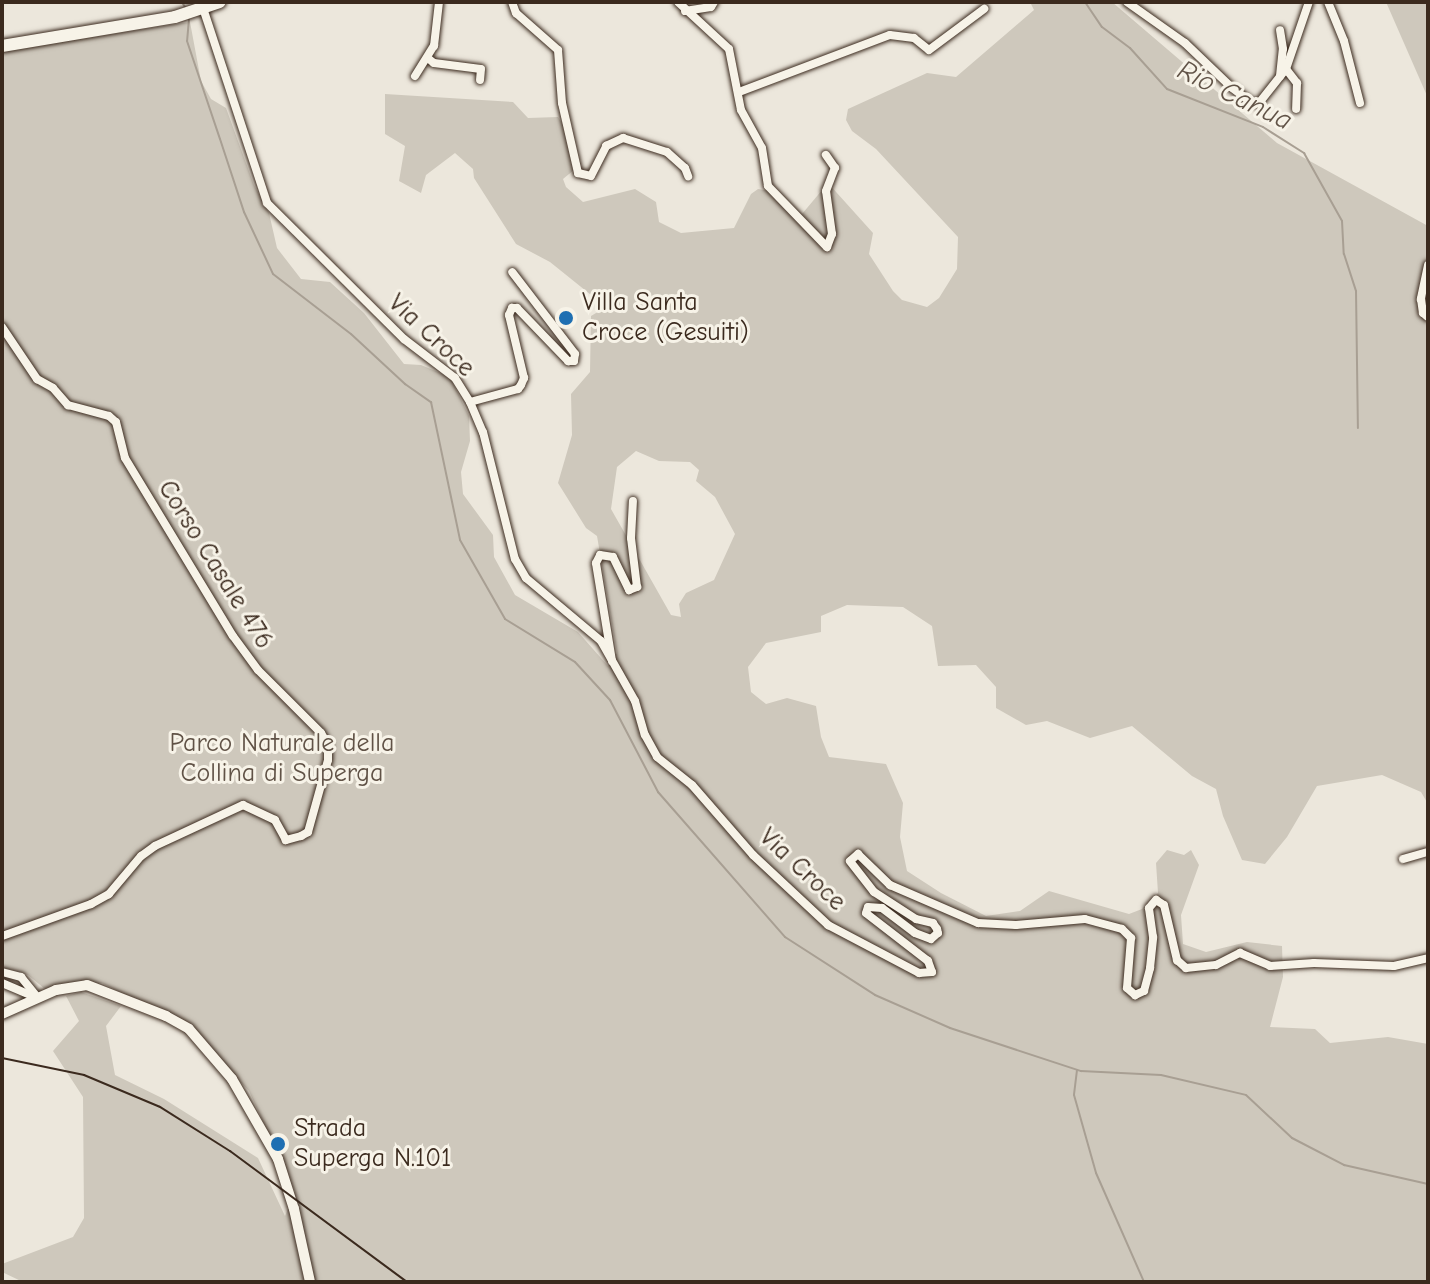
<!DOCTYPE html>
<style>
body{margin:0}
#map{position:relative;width:1430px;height:1284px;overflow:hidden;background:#ece7dc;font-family:"Comic Neue",sans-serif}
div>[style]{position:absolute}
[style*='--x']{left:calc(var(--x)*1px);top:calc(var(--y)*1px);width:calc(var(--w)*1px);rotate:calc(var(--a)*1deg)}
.green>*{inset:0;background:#cec8bc}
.stream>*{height:2px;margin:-1px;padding:0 1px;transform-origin:1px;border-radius:1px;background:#a89f93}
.roads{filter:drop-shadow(0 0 2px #3b2a1e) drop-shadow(0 0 2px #3b2a1e)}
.minor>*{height:8px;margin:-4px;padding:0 4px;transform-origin:4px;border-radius:4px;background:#f7f3e8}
.tertiary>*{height:10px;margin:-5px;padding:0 5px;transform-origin:5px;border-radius:5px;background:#f7f3e8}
.primary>*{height:12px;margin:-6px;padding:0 6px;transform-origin:6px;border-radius:6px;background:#f7f3e8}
.tram>*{height:2px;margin:-1px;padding:0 1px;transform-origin:1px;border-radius:1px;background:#3b2a1e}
.dots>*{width:22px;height:22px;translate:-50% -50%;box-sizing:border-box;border:4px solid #f7f3e8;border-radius:50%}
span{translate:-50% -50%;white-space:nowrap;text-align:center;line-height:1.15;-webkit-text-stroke:6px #f7f3e8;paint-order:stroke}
.poi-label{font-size:26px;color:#3b2a1e}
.left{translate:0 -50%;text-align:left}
.street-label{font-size:26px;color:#3b2a1e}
.park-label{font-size:26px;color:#605246}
.water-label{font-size:28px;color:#615347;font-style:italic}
.frame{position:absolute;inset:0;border:4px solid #3b2a1e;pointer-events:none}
</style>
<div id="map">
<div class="green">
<div style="clip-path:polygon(evenodd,1030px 2px,1112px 2px,1277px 143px,1428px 226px,1428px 804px,1421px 792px,1382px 775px,1317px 786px,1287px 837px,1265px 864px,1242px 860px,1223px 816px,1216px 789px,1192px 776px,1132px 726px,1090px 738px,1047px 721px,1026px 725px,996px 708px,996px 687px,976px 665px,938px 666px,932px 626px,903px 607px,847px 605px,821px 616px,821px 632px,766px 643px,748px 667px,751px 692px,766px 704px,787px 698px,816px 706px,821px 737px,829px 757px,886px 764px,903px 803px,900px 837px,907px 871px,941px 893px,986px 916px,1020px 911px,1049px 891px,1129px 914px,1142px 909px,1158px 893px,1156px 863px,1167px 850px,1184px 855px,1191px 850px,1199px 865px,1181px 915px,1183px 944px,1206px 952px,1247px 942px,1282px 946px,1283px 977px,1270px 1027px,1315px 1029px,1330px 1043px,1388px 1037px,1428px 1044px,1428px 1282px,23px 1282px,2px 1272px,2px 1264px,73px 1237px,84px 1218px,83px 1097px,53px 1051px,79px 1021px,66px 996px,81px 992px,121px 1006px,106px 1026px,115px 1075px,164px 1099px,258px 1158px,285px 1216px,295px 1192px,249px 1091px,186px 1025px,102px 983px,45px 989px,28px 975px,2px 967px,2px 51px,190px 22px,201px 81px,211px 99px,226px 108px,254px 185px,269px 213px,277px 248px,301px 279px,330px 282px,364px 313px,404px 364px,421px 365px,450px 377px,469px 416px,470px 441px,461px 472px,463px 494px,493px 535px,494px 557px,515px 595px,578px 632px,608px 666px,617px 653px,597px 536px,586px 528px,558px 483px,572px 435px,571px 394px,590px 372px,591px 316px,606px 307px,550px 262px,516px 244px,474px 178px,473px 169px,455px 153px,426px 175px,421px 193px,399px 181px,405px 146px,385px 134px,385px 94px,513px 102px,528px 118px,558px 117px,575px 144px,580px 165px,563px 179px,566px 187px,583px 202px,635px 189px,656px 202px,659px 222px,681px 233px,734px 228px,751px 194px,758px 189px,777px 192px,802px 214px,828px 183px,873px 233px,869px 254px,893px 291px,902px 300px,927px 307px,939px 298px,957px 269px,958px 237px,876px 149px,852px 131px,846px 120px,848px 109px,927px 73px,956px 77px,1034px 10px,1030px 2px,636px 451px,659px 461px,690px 462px,699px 470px,696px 481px,715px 497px,735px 534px,714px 580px,686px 593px,679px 604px,681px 617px,671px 615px,611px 509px,617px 467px,636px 451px)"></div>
<div style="clip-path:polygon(1386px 2px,1428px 2px,1428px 98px)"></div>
</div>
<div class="stream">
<div style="--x:182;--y:2;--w:8;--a:60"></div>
<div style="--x:1085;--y:2;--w:30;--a:56"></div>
<div style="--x:1102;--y:27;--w:35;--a:37"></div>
<div style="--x:1130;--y:48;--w:55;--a:47.9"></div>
<div style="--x:1167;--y:89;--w:103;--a:21.6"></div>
<div style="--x:1263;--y:127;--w:49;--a:32.4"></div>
<div style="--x:1304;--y:153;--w:78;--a:60.8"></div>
<div style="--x:1342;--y:221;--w:33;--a:87"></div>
<div style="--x:1344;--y:254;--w:39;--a:72"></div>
<div style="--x:1356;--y:291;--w:137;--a:89.2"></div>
<div style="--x:189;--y:19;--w:22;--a:95"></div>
<div style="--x:187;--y:41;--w:103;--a:71.4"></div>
<div style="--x:220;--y:139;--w:77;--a:71.8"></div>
<div style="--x:244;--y:212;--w:68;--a:64.9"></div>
<div style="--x:273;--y:274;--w:98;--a:37.6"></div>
<div style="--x:351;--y:334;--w:74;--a:42.8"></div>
<div style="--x:405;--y:384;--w:32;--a:35"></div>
<div style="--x:431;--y:402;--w:141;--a:78.1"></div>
<div style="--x:460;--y:540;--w:91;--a:60.3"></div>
<div style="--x:505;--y:619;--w:82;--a:31.6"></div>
<div style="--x:575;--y:662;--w:52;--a:47.4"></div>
<div style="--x:610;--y:700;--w:104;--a:62.4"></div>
<div style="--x:658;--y:792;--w:193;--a:48.8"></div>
<div style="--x:785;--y:937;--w:107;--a:32.8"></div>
<div style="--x:875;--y:995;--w:82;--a:23.7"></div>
<div style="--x:950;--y:1028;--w:138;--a:18.2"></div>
<div style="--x:1081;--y:1071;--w:80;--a:2.9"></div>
<div style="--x:1161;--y:1075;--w:87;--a:13.2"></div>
<div style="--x:1246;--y:1095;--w:63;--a:43.1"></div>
<div style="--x:1292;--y:1138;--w:59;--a:27.4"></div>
<div style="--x:1344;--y:1165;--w:86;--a:12.7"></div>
<div style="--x:1077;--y:1070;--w:25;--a:97"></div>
<div style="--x:1074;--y:1095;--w:81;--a:74.2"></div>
<div style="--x:1096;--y:1173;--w:119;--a:66.2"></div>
</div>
<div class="roads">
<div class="minor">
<div style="--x:512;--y:2;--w:12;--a:70"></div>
<div style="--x:516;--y:13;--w:56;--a:41.4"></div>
<div style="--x:558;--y:50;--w:53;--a:85.7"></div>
<div style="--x:562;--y:103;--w:72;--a:77.1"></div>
<div style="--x:578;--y:173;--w:13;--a:13"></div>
<div style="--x:591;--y:176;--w:34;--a:-63"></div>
<div style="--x:606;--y:146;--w:19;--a:-25"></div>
<div style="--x:623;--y:138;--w:46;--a:17.7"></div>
<div style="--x:667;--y:152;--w:24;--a:42"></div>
<div style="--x:685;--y:168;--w:9;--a:69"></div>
<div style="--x:678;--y:2;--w:69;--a:42.7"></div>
<div style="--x:729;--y:49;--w:62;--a:78.9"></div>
<div style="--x:741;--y:110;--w:43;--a:61.1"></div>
<div style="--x:762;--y:148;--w:38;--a:81"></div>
<div style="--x:768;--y:186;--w:85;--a:46"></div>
<div style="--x:827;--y:247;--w:14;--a:-69"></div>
<div style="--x:832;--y:234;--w:43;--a:-97.9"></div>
<div style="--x:826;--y:191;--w:25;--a:-69"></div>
<div style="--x:835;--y:168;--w:16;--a:-125"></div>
<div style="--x:1127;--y:2;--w:71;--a:35.3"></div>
<div style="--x:1185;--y:43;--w:64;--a:43.7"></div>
<div style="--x:1231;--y:87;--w:26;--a:37"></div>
<div style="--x:1252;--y:103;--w:7;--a:0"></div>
<div style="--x:1259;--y:103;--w:43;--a:-51.5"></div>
<div style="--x:1286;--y:69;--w:71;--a:-71.1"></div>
<div style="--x:1328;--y:2;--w:42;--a:67.7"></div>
<div style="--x:1344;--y:41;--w:64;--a:75.5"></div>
<div style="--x:203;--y:8;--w:205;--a:71.8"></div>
<div style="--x:267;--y:203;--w:193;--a:44.8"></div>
<div style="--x:404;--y:339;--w:64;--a:37.4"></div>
<div style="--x:455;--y:378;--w:28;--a:58"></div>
<div style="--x:470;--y:402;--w:33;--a:67"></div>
<div style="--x:483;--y:432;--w:131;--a:75.9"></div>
<div style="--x:515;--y:559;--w:22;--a:60"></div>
<div style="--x:526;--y:578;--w:98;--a:40"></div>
<div style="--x:601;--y:641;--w:69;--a:60.5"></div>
<div style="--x:635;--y:701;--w:35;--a:74"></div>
<div style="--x:645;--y:735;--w:25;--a:61"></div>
<div style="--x:657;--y:757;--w:45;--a:38.7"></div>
<div style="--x:692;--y:785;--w:93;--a:48.9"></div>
<div style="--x:753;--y:855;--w:103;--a:43"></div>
<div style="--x:828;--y:925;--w:103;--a:27.8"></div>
<div style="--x:919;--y:973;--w:13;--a:-4"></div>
<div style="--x:932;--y:972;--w:12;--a:-110"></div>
<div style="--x:928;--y:961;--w:78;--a:-142.3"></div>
<div style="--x:866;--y:913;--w:6;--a:-72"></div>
<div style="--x:868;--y:907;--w:14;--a:4"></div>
<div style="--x:882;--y:908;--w:41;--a:37.1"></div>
<div style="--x:915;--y:933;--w:17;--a:21"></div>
<div style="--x:931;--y:939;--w:9;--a:-41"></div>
<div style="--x:938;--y:933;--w:4;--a:-104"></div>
<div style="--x:937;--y:929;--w:7;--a:-124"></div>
<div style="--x:933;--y:923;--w:17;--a:-167"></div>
<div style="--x:916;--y:919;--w:50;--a:-147.3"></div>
<div style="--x:874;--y:892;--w:39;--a:-128"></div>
<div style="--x:850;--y:861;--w:11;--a:-41"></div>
<div style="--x:858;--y:854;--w:45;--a:44.1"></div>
<div style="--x:890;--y:885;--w:96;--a:23.4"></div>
<div style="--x:978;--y:923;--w:38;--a:3"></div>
<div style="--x:1016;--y:925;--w:69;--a:-5"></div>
<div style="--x:1085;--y:919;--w:38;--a:15"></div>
<div style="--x:1122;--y:929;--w:13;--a:45"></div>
<div style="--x:1131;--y:938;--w:50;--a:94.6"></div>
<div style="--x:1127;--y:988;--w:11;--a:41"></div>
<div style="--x:1135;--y:995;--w:10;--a:-24"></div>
<div style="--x:1144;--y:991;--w:24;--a:-75"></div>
<div style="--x:1150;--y:968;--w:31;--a:-84"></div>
<div style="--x:1153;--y:937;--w:29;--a:-98"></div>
<div style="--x:1149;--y:908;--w:11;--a:-49"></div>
<div style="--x:1156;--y:900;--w:9;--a:32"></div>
<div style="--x:1164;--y:905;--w:57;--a:76.7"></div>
<div style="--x:1177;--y:960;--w:12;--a:42"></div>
<div style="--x:1186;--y:968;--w:30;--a:-6"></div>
<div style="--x:1216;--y:965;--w:27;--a:-27"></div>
<div style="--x:1240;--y:953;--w:33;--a:23"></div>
<div style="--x:1270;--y:966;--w:44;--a:-3.9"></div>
<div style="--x:1314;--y:963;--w:80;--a:2.1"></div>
<div style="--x:1394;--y:966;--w:35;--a:-13"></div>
<div style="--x:685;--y:11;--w:26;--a:-9"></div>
<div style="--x:711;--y:7;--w:6;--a:-59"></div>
<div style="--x:429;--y:59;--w:6;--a:39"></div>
<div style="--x:434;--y:63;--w:47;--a:7.3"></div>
<div style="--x:481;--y:69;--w:11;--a:95"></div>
<div style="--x:1286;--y:69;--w:18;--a:52"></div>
<div style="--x:1297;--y:83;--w:26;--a:92"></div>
<div style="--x:415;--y:76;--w:36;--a:-58"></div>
<div style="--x:434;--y:46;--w:44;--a:-83.5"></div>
<div style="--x:1280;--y:76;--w:27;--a:-84"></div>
<div style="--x:1283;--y:49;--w:19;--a:-99"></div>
<div style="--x:739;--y:92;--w:161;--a:-20.7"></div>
<div style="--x:890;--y:35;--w:24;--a:7"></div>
<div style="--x:914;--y:38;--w:19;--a:39"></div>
<div style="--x:929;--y:50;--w:69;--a:-36.7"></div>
<div style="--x:1428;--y:265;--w:35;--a:102"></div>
<div style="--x:1421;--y:299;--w:14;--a:82"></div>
<div style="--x:1423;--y:313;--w:6;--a:39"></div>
<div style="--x:2;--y:327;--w:63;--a:56.1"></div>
<div style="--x:37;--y:379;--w:18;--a:29"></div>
<div style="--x:53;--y:388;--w:23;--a:49"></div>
<div style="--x:68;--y:405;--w:42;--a:15"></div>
<div style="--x:109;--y:416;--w:9;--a:41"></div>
<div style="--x:116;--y:422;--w:37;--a:76"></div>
<div style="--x:125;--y:458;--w:208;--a:58.8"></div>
<div style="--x:233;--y:636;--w:42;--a:53.7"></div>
<div style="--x:258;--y:670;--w:89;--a:45"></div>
<div style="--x:321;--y:733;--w:14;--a:60"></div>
<div style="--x:328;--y:745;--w:15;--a:90"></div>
<div style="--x:328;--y:760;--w:75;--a:105.5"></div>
<div style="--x:308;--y:832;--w:8;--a:150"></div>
<div style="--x:301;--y:836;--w:16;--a:165"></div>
<div style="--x:286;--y:840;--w:23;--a:-119"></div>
<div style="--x:275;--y:820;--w:35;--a:-155"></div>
<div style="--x:243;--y:805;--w:97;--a:155"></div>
<div style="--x:155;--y:846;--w:17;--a:144"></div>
<div style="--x:141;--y:856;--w:50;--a:130.1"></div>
<div style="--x:109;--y:894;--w:21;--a:151"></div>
<div style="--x:91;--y:904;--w:95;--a:160.2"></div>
<div style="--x:470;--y:402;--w:50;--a:-15.2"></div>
<div style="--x:518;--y:389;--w:5;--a:-53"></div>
<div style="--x:521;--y:385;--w:8;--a:-67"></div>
<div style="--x:524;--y:378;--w:65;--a:-103.4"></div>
<div style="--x:509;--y:315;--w:8;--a:-67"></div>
<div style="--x:512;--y:308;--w:5;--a:0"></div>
<div style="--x:517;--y:308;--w:74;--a:46.1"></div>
<div style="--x:568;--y:361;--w:6;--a:0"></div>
<div style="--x:574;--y:361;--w:7;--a:-82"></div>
<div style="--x:575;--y:354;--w:103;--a:-127.5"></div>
<div style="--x:612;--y:661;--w:99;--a:-99.3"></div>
<div style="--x:596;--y:563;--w:9;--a:-63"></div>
<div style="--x:600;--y:555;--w:13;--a:9"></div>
<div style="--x:613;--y:557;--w:37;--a:64"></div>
<div style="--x:629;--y:590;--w:9;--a:-21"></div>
<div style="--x:637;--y:587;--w:49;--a:-97"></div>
<div style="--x:631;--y:538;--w:37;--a:-87"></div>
<div style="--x:1403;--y:859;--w:26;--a:-16"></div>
<div style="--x:2;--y:972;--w:20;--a:15"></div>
<div style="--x:21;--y:977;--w:27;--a:51"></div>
<div style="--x:2;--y:983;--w:38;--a:23"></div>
</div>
<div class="tertiary">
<div style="--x:2;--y:1014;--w:59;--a:-24"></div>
<div style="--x:56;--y:990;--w:31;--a:-9"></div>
<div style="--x:87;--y:985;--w:85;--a:21.4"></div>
<div style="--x:166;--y:1016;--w:26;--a:29"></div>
<div style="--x:189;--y:1029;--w:66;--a:49.3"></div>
<div style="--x:232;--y:1079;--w:92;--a:60.1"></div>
<div style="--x:278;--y:1159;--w:52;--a:72.3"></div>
<div style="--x:294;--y:1209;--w:75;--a:77.6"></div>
</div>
<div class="primary">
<div style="--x:2;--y:46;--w:175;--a:-9.5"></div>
<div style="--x:175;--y:17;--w:47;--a:-18.4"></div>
</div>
</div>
<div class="tram">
<div style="--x:2;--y:1058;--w:84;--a:11.7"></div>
<div style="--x:84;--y:1075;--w:82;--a:22.8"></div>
<div style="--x:160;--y:1107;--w:83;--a:32.2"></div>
<div style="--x:230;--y:1151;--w:220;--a:36.5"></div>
</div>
<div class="dots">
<div style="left:566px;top:318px;background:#1f6fb2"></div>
<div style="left:278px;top:1144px;background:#1f6fb2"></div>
</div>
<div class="poi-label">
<span class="left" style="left:582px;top:318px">Villa Santa<br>Croce (Gesuiti)</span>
<span class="left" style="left:294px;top:1144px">Strada<br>Superga N.101</span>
</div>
<div class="street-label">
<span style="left:431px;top:336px;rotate:43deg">Via Croce</span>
<span style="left:215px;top:565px;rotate:58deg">Corso Casale 476</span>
<span style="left:802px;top:870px;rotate:43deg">Via Croce</span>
</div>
<div class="park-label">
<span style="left:282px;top:759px">Parco Naturale della<br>Collina di Superga</span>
</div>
<div class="water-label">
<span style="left:1235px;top:95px;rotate:26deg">Rio Canua</span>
</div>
<div class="frame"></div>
</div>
